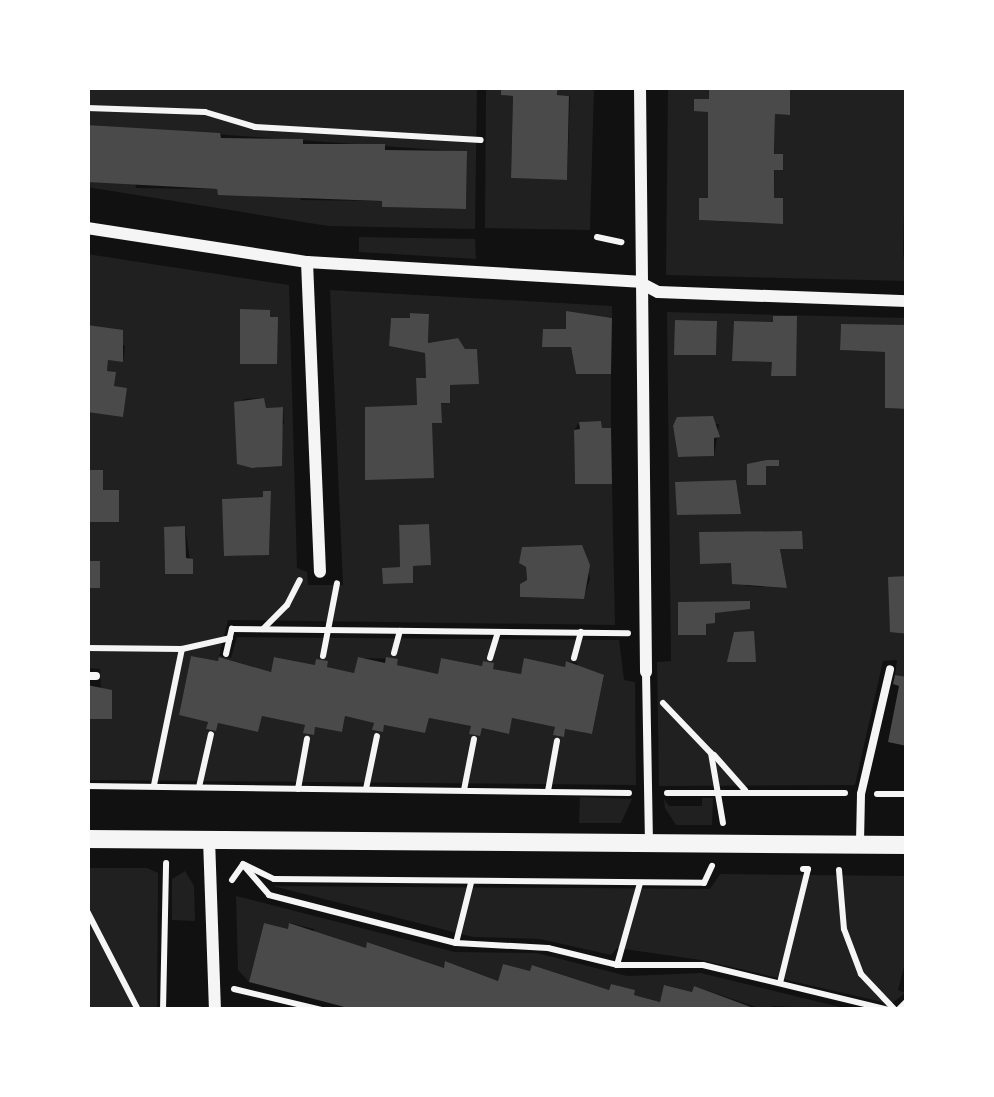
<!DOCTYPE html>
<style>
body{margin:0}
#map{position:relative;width:994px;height:1097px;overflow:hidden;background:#111;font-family:Lato,sans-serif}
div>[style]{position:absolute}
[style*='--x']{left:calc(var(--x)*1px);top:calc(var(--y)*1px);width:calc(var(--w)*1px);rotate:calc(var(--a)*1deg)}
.green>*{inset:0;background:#202020}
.building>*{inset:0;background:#4a4a4a}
.path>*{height:6px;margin:-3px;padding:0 3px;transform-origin:3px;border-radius:3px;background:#f5f5f5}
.service>*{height:8px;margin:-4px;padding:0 4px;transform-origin:4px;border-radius:4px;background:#f5f5f5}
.minor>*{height:12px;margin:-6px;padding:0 6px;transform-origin:6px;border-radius:6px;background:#f5f5f5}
.tertiary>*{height:18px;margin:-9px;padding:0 9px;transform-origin:9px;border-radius:9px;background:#f5f5f5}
span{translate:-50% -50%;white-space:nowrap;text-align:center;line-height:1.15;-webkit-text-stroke:10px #fff;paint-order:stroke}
.frame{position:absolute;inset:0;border:90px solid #fff;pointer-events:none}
</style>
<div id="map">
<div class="green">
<div style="clip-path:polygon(87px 87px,477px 87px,475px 229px,328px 226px,87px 187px,87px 182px,135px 182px,136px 188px,217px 189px,219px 195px,300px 195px,301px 200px,382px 201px,383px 207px,466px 209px,467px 152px,87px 125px)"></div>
<div style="clip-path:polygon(486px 87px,501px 87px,501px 95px,513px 96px,511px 178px,567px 180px,570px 96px,558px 95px,558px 87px,594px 87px,590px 230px,485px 228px)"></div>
<div style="clip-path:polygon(668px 87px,709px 87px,709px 99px,694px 100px,708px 112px,708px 198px,699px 198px,699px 220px,782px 224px,774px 198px,775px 114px,790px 115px,790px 87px,907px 87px,903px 252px,907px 281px,666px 275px)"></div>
<div style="clip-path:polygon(359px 237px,475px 239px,476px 259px,359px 252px)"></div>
<div style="clip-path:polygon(evenodd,87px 254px,289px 285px,297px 568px,307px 572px,308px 585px,343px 585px,330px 290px,612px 306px,612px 318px,566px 312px,566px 329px,542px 346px,571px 347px,576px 374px,611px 374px,611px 428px,602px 428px,601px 421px,580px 422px,574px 430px,575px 484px,612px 484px,615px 625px,228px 620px,219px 656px,231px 658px,237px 637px,619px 640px,624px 680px,635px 682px,636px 785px,87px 780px,87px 719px,112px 718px,112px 690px,101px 690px,100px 669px,87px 668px,87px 605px,90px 588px,100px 587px,100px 561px,87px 561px,87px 522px,119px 521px,119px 491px,103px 490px,102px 470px,87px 470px,87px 412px,123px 416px,127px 388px,114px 386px,115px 372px,107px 371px,108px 360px,123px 361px,125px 346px,87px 325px,87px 254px,411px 313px,429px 314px,428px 343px,457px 338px,465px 349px,477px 349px,478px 384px,450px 385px,450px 403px,417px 404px,416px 379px,426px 378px,425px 353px,389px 346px,391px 318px,410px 318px,411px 313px,87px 254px,263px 398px,266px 408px,283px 407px,284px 423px,259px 468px,253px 468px,234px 410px,244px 399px,263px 398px,87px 254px,263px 491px,271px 491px,269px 554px,225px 556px,222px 499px,263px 497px,263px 491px,87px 254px,429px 524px,430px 565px,413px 566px,413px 583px,384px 584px,383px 568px,400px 567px,399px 525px,429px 524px,87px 254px,185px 526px,192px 574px,165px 574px,164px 528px,185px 526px,87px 254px,582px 545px,590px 579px,583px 599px,520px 597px,520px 584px,527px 580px,526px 567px,519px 563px,523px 547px,582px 545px,87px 254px,191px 656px,218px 661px,220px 657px,271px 672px,275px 657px,354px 673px,358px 658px,398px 659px,397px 665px,438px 674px,441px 658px,482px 666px,483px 661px,493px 663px,493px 669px,521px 674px,525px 659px,565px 667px,567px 661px,577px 663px,577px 669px,604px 676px,592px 734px,565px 729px,563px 737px,554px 735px,555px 727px,512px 718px,508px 734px,482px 728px,479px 736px,470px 734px,471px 726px,429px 718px,425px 733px,384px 725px,382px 732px,373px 731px,374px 723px,345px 716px,342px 732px,315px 727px,313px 735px,304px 732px,305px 725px,262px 716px,258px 732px,218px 723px,216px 731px,207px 730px,208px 721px,179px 715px,191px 656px)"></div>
<div style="clip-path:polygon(evenodd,667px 312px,907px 318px,907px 325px,841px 325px,840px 350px,885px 352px,885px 408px,907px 409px,907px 576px,888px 578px,901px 634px,907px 634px,907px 677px,895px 675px,897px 660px,883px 661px,855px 785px,659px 786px,657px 662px,671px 661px,667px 312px,773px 317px,796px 376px,772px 376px,772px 362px,733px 361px,734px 322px,773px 322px,773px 317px,667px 312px,675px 320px,717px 321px,716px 355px,675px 355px,675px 320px,667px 312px,719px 424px,714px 456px,678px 457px,673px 427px,719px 424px,667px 312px,736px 480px,741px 514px,675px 483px,736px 480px,667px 312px,802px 531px,802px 549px,780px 549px,787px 588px,746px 586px,731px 563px,700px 563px,699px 533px,802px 531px)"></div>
<div style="clip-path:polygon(580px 797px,632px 799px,621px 823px,579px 823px)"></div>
<div style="clip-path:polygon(702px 798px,713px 798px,712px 825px,676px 825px,665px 808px,664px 799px,669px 806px,702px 806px)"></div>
<div style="clip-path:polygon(87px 868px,147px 868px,158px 873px,157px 1010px,87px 1009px)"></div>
<div style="clip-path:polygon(185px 871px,194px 886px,195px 921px,172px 920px,172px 879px)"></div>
<div style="clip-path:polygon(720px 874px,907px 876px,907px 955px,898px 990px,905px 993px,891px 1004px,701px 960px,617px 948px,611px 955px,540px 939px,473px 937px,273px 886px,710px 889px)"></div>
<div style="clip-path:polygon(236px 896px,455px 952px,537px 953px,627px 976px,701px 973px,852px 1010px,773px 1006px,765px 1010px,694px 986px,692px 992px,665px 985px,660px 1002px,634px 995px,635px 990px,611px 984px,609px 990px,533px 965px,530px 971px,503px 964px,498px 981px,446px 961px,444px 968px,368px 942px,366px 948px,313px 935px,314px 929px,290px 923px,288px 929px,264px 923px,249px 982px,238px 970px)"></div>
</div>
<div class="building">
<div style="clip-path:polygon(501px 87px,558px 87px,557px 95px,569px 96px,567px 180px,511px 178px,513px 96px,501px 95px)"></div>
<div style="clip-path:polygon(709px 87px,790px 87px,790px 115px,775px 114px,774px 154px,783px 154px,783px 170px,774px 170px,774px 198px,783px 198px,783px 224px,699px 220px,699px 198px,708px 198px,708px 112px,694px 111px,694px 99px,709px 99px)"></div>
<div style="clip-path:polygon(87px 125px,220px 133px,221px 138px,303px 139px,303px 144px,385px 144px,385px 150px,467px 151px,466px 209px,382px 207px,382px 201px,218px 195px,217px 189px,87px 182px)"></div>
<div style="clip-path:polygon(240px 309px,270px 310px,270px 317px,278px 317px,277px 364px,240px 364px)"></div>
<div style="clip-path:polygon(566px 311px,612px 318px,611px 374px,576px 374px,571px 347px,542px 347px,543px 329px,566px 329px)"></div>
<div style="clip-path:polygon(410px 313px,429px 314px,428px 343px,458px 338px,465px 349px,477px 349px,479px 384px,450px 385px,450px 403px,441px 403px,442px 423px,432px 423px,434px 478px,365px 480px,365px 407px,417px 405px,416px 378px,426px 378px,425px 353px,389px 346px,391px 318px,410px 318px)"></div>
<div style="clip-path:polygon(773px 316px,797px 316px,796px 376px,771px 376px,772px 362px,732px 361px,734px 321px,773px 322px)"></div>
<div style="clip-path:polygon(675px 320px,717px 321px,716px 355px,674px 355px)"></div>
<div style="clip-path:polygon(841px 324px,907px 325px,907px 409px,885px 408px,885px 352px,840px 350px)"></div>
<div style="clip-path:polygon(87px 325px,123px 330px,123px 362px,108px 360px,107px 371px,116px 372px,114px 386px,127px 388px,123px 417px,87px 412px)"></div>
<div style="clip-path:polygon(264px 398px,266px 408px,283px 407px,282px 466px,252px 468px,237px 464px,234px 402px)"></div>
<div style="clip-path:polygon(713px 416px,720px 437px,714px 438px,714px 456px,678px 457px,673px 426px,677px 417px)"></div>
<div style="clip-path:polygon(601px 421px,602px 428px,611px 428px,612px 484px,575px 484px,574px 430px,580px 429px,579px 422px)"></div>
<div style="clip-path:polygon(767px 460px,779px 460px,779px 466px,766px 466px,766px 485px,747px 485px,747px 464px)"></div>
<div style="clip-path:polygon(87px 470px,103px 470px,103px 490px,119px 490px,119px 522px,87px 522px)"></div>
<div style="clip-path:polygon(736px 480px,741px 514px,677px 515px,675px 482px)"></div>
<div style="clip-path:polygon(263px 491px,271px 491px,269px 555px,224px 556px,222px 499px,263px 497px)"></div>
<div style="clip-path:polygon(429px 524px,431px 565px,413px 566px,413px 583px,383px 584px,382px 568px,400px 567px,399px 525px)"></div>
<div style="clip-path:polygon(185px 526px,186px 558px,193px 559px,193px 574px,165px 574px,164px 527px)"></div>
<div style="clip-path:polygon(802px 531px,803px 549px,780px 549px,787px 588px,732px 584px,731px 563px,700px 564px,699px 532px)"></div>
<div style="clip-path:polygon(582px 545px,590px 565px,584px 599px,520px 597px,520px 584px,527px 580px,526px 567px,519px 563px,522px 547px)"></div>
<div style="clip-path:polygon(87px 561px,100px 561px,100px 588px,87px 588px)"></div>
<div style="clip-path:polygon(907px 576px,907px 634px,890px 632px,888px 577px)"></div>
<div style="clip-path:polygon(750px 601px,750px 609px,715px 613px,715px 623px,706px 624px,706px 635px,678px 635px,678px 602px)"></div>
<div style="clip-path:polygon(754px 631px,756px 662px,727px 662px,734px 632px)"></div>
<div style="clip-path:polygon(191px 656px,218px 661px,219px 657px,271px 672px,274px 657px,315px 665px,316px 659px,328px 661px,327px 667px,354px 673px,358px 657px,385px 663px,386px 657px,398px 659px,397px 665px,438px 674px,441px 658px,482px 666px,483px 661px,494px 663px,493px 669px,521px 674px,524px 658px,565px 667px,566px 661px,604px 675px,592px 734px,565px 729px,564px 737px,553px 735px,555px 727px,512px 718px,509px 734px,482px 728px,480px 736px,469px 734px,471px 726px,429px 718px,425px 733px,384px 725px,383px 732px,372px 730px,374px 723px,345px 716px,342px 732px,315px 727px,314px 735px,303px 733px,305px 725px,262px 716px,258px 732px,218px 723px,216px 731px,206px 729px,208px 722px,179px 715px)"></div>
<div style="clip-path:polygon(895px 675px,907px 677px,907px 746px,888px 742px,899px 686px,893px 684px)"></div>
<div style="clip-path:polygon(87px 685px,112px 690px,112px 719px,87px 719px)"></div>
<div style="clip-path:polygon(264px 923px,288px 929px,289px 923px,366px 948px,367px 942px,444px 968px,445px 961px,498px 981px,503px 964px,530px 971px,532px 965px,609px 990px,611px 984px,635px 990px,634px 995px,660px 1002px,664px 985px,692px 992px,694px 986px,759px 1010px,356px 1010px,249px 982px)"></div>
</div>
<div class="path">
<div style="--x:87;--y:108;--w:118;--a:1.9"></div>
<div style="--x:205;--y:112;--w:52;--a:16.7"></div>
<div style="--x:255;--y:127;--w:226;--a:3.3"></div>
<div style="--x:597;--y:237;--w:25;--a:12"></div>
<div style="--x:263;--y:629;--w:34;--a:-45"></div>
<div style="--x:287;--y:605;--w:28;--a:-63"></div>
<div style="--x:87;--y:648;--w:95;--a:0.6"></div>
<div style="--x:394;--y:653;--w:23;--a:-75"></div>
<div style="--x:226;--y:654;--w:26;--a:-77"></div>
<div style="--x:232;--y:629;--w:396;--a:0.6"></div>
<div style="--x:323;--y:656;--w:74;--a:-79.1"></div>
<div style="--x:490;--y:658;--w:27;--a:-73"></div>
<div style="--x:574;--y:658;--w:27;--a:-75"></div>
<div style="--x:663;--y:703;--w:69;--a:46.2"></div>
<div style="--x:711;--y:753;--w:71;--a:80.3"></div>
<div style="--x:714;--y:755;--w:47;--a:48.5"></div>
<div style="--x:154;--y:785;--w:139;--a:-78.4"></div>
<div style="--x:182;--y:649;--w:49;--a:-12.9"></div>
<div style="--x:87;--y:786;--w:542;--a:0.74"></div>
<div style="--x:199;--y:787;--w:54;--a:-77.2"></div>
<div style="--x:298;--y:789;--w:51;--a:-79.8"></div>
<div style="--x:366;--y:789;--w:54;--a:-78.3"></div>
<div style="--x:464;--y:790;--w:52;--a:-78.9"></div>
<div style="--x:548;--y:791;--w:51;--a:-79.8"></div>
<div style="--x:667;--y:793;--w:178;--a:0"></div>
<div style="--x:877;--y:794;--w:30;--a:0"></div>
<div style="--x:245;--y:867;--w:37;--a:49"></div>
<div style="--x:269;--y:895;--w:193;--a:14.4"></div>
<div style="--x:456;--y:943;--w:92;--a:3.1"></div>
<div style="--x:548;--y:948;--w:71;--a:13.8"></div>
<div style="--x:617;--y:965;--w:86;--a:0"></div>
<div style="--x:703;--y:965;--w:191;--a:13.6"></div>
<div style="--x:839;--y:870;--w:59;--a:85.2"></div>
<div style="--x:844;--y:929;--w:48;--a:69.3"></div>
<div style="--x:861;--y:974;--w:50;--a:46.6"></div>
<div style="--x:232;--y:880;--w:19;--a:-55"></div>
<div style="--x:243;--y:864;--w:34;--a:26"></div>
<div style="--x:274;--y:879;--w:430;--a:0.5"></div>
<div style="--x:704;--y:883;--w:19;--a:-65"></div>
<div style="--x:87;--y:911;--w:111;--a:62.7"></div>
<div style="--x:456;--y:943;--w:62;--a:-76"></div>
<div style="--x:617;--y:965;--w:85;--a:-74.3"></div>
<div style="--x:780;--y:983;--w:117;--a:-76.2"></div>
<div style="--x:808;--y:869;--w:5;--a:180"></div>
<div style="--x:234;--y:989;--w:90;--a:13.4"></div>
<div style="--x:163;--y:1010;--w:147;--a:-88.8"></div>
<div style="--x:898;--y:1010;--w:13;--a:-45"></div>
</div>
<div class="service">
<div style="--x:646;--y:672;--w:168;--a:89"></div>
<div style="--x:87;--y:676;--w:9;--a:0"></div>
<div style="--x:860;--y:842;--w:48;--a:-88.8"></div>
<div style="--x:861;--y:794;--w:128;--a:-76.9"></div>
</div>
<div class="minor">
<div style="--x:640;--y:87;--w:585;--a:89.41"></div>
<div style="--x:87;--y:228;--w:223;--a:8.8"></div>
<div style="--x:307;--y:262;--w:333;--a:3.4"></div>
<div style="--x:639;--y:282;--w:21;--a:28"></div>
<div style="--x:658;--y:292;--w:249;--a:2.1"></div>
<div style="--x:307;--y:262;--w:310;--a:87.6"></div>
<div style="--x:209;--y:839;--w:171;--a:88"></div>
</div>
<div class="tertiary">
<div style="--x:87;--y:839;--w:820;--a:0.42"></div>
</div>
<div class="frame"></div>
</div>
